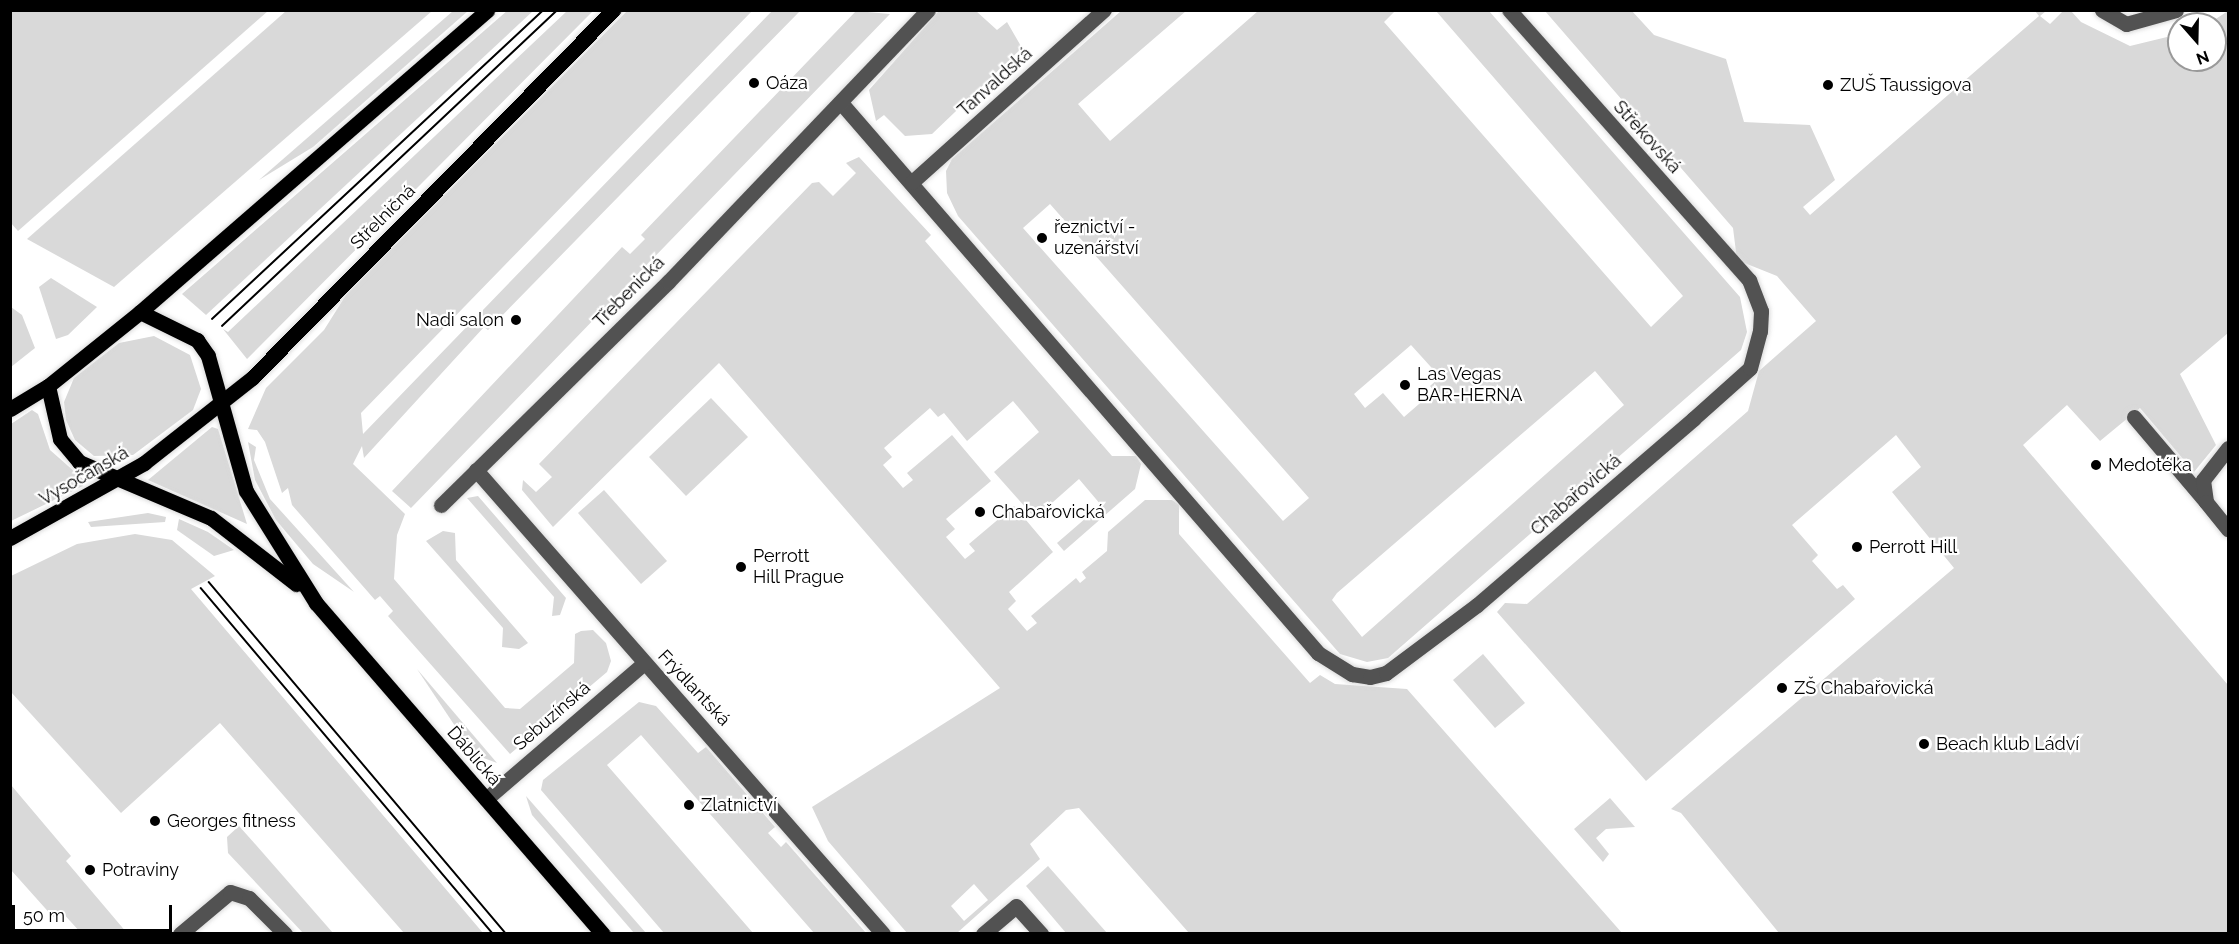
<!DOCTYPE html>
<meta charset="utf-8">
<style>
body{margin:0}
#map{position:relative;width:2239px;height:944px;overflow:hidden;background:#fff;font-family:Raleway,sans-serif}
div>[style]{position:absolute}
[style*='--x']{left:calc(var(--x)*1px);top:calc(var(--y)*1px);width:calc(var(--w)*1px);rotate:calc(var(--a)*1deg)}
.green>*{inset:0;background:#d9d9d9}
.roads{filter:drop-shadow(0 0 2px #dbdbdb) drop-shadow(0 0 2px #dbdbdb)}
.minor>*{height:15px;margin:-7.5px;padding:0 7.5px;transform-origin:7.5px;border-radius:7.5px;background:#525252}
.major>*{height:15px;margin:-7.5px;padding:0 7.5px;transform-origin:7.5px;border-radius:7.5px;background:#000}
.tram>*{height:1.5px;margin:-0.75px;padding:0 0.75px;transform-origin:0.75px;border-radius:0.75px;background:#000}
.dots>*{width:16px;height:16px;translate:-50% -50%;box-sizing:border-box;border:3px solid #fff;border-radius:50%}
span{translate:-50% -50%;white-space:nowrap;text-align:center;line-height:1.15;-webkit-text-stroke:4.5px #fff;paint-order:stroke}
.street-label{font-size:18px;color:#000}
.poi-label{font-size:18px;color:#000}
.left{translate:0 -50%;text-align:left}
.right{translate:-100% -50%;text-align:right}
.frame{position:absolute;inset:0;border:12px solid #000;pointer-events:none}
.north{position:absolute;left:2167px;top:12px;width:60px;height:60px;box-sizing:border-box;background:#fff;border:2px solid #999;border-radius:50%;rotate:160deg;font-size:16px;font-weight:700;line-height:24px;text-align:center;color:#000}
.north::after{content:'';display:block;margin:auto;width:21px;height:27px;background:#000;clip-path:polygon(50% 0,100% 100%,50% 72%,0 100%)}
.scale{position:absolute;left:12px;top:905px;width:160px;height:27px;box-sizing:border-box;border:3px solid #000;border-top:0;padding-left:8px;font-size:18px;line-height:21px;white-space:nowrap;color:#000;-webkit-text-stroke:4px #fff;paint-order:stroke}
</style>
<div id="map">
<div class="green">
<div style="clip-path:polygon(508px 10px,533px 11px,206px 315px,182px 294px)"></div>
<div style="clip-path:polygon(10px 11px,11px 10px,268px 11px,18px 231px,10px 222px)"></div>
<div style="clip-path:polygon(286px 11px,432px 11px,114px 287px,27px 239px)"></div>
<div style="clip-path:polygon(453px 11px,468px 11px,313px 147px,259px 180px)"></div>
<div style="clip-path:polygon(567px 11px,593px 11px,247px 359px,223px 329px,228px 332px)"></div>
<div style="clip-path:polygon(627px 11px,752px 11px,361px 413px,363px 434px,772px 11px,800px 11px,488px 330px,484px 327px,364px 458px,362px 446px,353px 464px,405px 514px,397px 535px,394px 579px,505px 708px,520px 709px,574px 663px,575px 634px,581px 631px,593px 630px,606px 643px,611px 661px,607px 672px,510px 754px,388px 616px,393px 611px,380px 596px,375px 600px,292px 505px,288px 488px,282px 493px,265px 442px,257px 430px,248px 429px,266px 388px,324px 330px,346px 295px)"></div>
<div style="clip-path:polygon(856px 11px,890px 14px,411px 508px,392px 491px,622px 247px,630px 254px,645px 239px,641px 235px)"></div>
<div style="clip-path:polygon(939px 11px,976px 11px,997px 30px,1007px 22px,1022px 48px,932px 134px,905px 136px,884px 115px,876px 121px,869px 90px)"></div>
<div style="clip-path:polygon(evenodd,1121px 11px,1186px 11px,1078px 104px,1110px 141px,1258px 11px,1395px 11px,1384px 22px,1651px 327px,1683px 296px,1436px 11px,1489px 11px,1740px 297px,1747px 332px,1741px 350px,1388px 658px,1367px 662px,1340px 654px,958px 216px,947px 193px,946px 171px,952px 159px,1121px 11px,1050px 204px,1309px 498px,1283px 521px,1023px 228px,1050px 204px,1121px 11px,1411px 345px,1440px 377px,1430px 386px,1434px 391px,1404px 417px,1383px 393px,1365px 408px,1354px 394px,1411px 345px,1121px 11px,1595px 371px,1624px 405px,1362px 637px,1332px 600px,1337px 593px,1595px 371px)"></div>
<div style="clip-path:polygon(1545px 11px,1632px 11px,1654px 35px,1726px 59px,1744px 122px,1810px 125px,1835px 180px,1803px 207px,1810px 215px,2039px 16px,2035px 11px,2046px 11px,2040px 16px,2050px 24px,2063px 11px,2071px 11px,2081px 22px,2130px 46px,2167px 37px,2179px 45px,2179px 60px,2215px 60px,2215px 24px,2208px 24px,2228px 11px,2228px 333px,2180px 374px,2216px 445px,2194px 472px,2140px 408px,2100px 441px,2067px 405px,2023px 445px,2228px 685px,2228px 933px,1779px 933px,1681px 813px,1671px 809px,1954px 568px,1892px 492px,1921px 467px,1896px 435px,1792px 525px,1818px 555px,1812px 561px,1837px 589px,1843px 585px,1855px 599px,1646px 781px,1497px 612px,1505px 603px,1527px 604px,1748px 411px,1759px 371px,1816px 321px,1777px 276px,1737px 260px,1733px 228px)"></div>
<div style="clip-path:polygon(evenodd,859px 157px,931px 235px,925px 241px,1112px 456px,1136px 456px,1141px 464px,1135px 489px,1064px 551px,1057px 543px,1101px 505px,1079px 479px,1035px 518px,994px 472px,1039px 432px,1013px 401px,967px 441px,944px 413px,938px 417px,930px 408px,884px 448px,892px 457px,883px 465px,903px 488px,913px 480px,907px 473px,952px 435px,991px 481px,946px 519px,955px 529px,946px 537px,965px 559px,975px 551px,969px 544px,1014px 506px,1053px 552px,1009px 592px,1016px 601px,1008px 609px,1027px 631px,1037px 623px,1031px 616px,1076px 578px,1080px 583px,1086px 578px,1082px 572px,1107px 551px,1108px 532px,1145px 500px,1172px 500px,1179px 505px,1179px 534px,1310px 683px,1320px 675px,1335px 684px,1407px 689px,1622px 933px,1189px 933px,1079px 808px,1066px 810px,1030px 844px,1040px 859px,957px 933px,907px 933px,828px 841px,812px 807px,1000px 688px,719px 363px,553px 527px,522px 490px,523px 480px,536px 492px,552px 477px,539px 464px,812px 183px,819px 182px,833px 196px,856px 173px,846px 163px,859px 157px,974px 884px,988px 900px,964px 921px,951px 906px,974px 884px)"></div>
<div style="clip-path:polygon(51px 278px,97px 307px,68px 335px,56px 339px,39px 287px)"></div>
<div style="clip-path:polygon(11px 307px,22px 315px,35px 348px,11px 367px)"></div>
<div style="clip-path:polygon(154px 336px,190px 355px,201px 389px,193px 410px,133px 455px,94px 456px,75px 440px,66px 420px,64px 402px,74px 378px,119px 343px)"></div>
<div style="clip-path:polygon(711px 398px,748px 437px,686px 496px,649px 457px)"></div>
<div style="clip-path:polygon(32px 410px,38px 414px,50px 450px,84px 480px,83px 486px,11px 521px,11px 424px)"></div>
<div style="clip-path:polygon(212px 427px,218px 429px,247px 524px,148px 480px)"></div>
<div style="clip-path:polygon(248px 442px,256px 447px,254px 460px,270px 499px,354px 592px,313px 564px,276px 520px,255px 480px)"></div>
<div style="clip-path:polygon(604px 490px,667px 561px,641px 584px,578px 513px)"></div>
<div style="clip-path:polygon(478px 496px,566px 598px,560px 615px,552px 616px,554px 597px,467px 498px)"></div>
<div style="clip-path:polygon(148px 513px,166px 517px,165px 522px,91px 527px,88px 522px)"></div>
<div style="clip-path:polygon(179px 519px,208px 532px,234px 550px,214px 556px,177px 530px)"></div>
<div style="clip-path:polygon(443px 531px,455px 533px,456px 560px,528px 643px,519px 649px,502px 647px,503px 628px,426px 541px)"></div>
<div style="clip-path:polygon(135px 534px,172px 540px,215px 576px,191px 589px,483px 933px,404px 933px,220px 723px,121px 813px,11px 692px,11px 576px,77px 544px)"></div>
<div style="clip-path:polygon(1483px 654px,1525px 703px,1495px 728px,1453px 680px)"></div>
<div style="clip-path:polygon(417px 669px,497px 763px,481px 757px,465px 741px)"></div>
<div style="clip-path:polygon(639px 702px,656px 706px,698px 753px,706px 747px,775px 827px,768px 833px,781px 847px,786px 842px,866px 933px,814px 933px,641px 735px,607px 765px,753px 933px,664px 933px,541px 790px,543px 780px)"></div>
<div style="clip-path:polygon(11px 785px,71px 856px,66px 861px,127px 933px,81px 933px,61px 911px,53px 917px,11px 870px)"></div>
<div style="clip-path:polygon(526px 796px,646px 933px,634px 933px,532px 815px)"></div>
<div style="clip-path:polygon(1610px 798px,1635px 827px,1606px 829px,1596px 838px,1609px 854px,1603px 862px,1574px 829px)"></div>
<div style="clip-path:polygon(239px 826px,256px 845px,333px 933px,303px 933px,228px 853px,227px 837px)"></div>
<div style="clip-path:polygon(1048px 866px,1107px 933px,1066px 933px,1026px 886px)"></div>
</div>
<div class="roads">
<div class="minor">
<div style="--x:2102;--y:10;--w:28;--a:30"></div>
<div style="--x:2126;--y:24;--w:52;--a:-15.6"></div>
<div style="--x:842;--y:104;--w:727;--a:49.07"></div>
<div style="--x:1318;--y:653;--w:40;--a:32"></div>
<div style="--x:1352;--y:674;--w:18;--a:9"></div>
<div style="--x:1370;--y:677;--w:16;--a:-14"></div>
<div style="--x:1386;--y:673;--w:114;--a:-36.8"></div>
<div style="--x:1477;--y:605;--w:285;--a:-40.7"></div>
<div style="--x:1693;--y:419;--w:76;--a:-41.8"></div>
<div style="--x:1750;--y:368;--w:38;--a:-75"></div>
<div style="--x:1760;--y:331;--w:20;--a:-87"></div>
<div style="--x:1761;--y:311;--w:33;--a:-111"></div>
<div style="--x:1749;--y:280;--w:361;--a:-131.6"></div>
<div style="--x:912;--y:182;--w:258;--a:-41.9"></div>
<div style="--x:2134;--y:417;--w:111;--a:49.7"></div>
<div style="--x:2228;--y:448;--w:41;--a:128"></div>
<div style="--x:2203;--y:480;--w:22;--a:82"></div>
<div style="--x:2206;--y:502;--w:35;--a:51"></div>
<div style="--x:476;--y:470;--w:617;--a:48.74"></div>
<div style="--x:441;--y:505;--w:318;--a:-44.5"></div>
<div style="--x:668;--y:282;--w:376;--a:-46.3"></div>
<div style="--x:486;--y:799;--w:208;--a:-40.7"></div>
<div style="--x:180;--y:934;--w:65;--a:-40"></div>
<div style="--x:230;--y:892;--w:20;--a:18"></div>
<div style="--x:249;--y:898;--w:51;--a:45"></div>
<div style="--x:983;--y:934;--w:43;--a:-40.3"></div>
<div style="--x:1016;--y:906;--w:38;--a:48"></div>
</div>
<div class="major">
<div style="--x:140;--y:312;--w:64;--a:26.2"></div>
<div style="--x:197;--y:340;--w:19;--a:55"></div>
<div style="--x:208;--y:356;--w:140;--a:74.3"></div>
<div style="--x:246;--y:491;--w:132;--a:58"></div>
<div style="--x:316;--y:603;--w:438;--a:49.1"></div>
<div style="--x:48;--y:386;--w:54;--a:77.2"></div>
<div style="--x:60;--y:439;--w:30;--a:50"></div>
<div style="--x:79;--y:462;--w:143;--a:23"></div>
<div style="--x:211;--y:518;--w:108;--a:37.8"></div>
<div style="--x:10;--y:409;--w:44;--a:-31.2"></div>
<div style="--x:48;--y:386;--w:118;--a:-38.8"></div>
<div style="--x:140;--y:312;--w:460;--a:-41"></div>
<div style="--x:10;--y:538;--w:154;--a:-29.2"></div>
<div style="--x:144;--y:463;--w:137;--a:-38.2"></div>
<div style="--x:252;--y:378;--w:516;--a:-45.55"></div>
</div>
</div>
<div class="tram">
<div style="--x:212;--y:319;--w:453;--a:-43"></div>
<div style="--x:222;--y:326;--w:461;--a:-43.3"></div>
<div style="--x:209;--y:582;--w:461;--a:49.8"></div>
<div style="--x:201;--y:588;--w:453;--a:49.8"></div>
</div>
<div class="dots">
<div style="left:754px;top:83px;background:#000"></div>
<div style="left:1828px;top:85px;background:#000"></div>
<div style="left:1042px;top:238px;background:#000"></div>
<div style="left:516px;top:320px;background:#000"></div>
<div style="left:1405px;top:385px;background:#000"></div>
<div style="left:2096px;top:465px;background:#000"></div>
<div style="left:980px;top:512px;background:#000"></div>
<div style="left:1857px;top:547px;background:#000"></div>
<div style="left:741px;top:567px;background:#000"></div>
<div style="left:1782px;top:688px;background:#000"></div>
<div style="left:1924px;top:744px;background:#000"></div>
<div style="left:689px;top:805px;background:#000"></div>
<div style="left:155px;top:821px;background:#000"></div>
<div style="left:90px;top:870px;background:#000"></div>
</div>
<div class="street-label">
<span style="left:995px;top:82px;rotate:-42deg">Tanvaldská</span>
<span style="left:1647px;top:137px;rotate:48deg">Střekovská</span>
<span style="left:383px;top:217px;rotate:-45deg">Střelničná</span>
<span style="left:629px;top:292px;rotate:-45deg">Třebenická</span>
<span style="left:84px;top:476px;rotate:-30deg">Vysočanská</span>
<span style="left:1576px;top:495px;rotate:-41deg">Chabařovická</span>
<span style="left:694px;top:688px;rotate:47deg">Frýdlantská</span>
<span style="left:552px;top:716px;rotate:-41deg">Sebuzínská</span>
<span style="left:474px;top:756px;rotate:49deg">Ďáblická</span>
</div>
<div class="poi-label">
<span class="left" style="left:766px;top:83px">Oáza</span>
<span class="left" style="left:1840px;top:85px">ZUŠ Taussigova</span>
<span class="left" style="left:1054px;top:238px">řeznictví -<br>uzenářství</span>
<span class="right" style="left:504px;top:320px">Nadi salon</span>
<span class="left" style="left:1417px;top:385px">Las Vegas<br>BAR-HERNA</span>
<span class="left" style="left:2108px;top:465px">Medotéka</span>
<span class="left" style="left:992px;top:512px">Chabařovická</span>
<span class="left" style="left:1869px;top:547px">Perrott Hill</span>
<span class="left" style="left:753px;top:567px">Perrott<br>Hill Prague</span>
<span class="left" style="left:1794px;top:688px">ZŠ Chabařovická</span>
<span class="left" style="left:1936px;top:744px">Beach klub Ládví</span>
<span class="left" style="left:701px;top:805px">Zlatnictví</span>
<span class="left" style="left:167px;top:821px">Georges fitness</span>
<span class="left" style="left:102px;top:870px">Potraviny</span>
</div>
<div class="frame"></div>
<div class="north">N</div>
<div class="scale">50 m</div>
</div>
